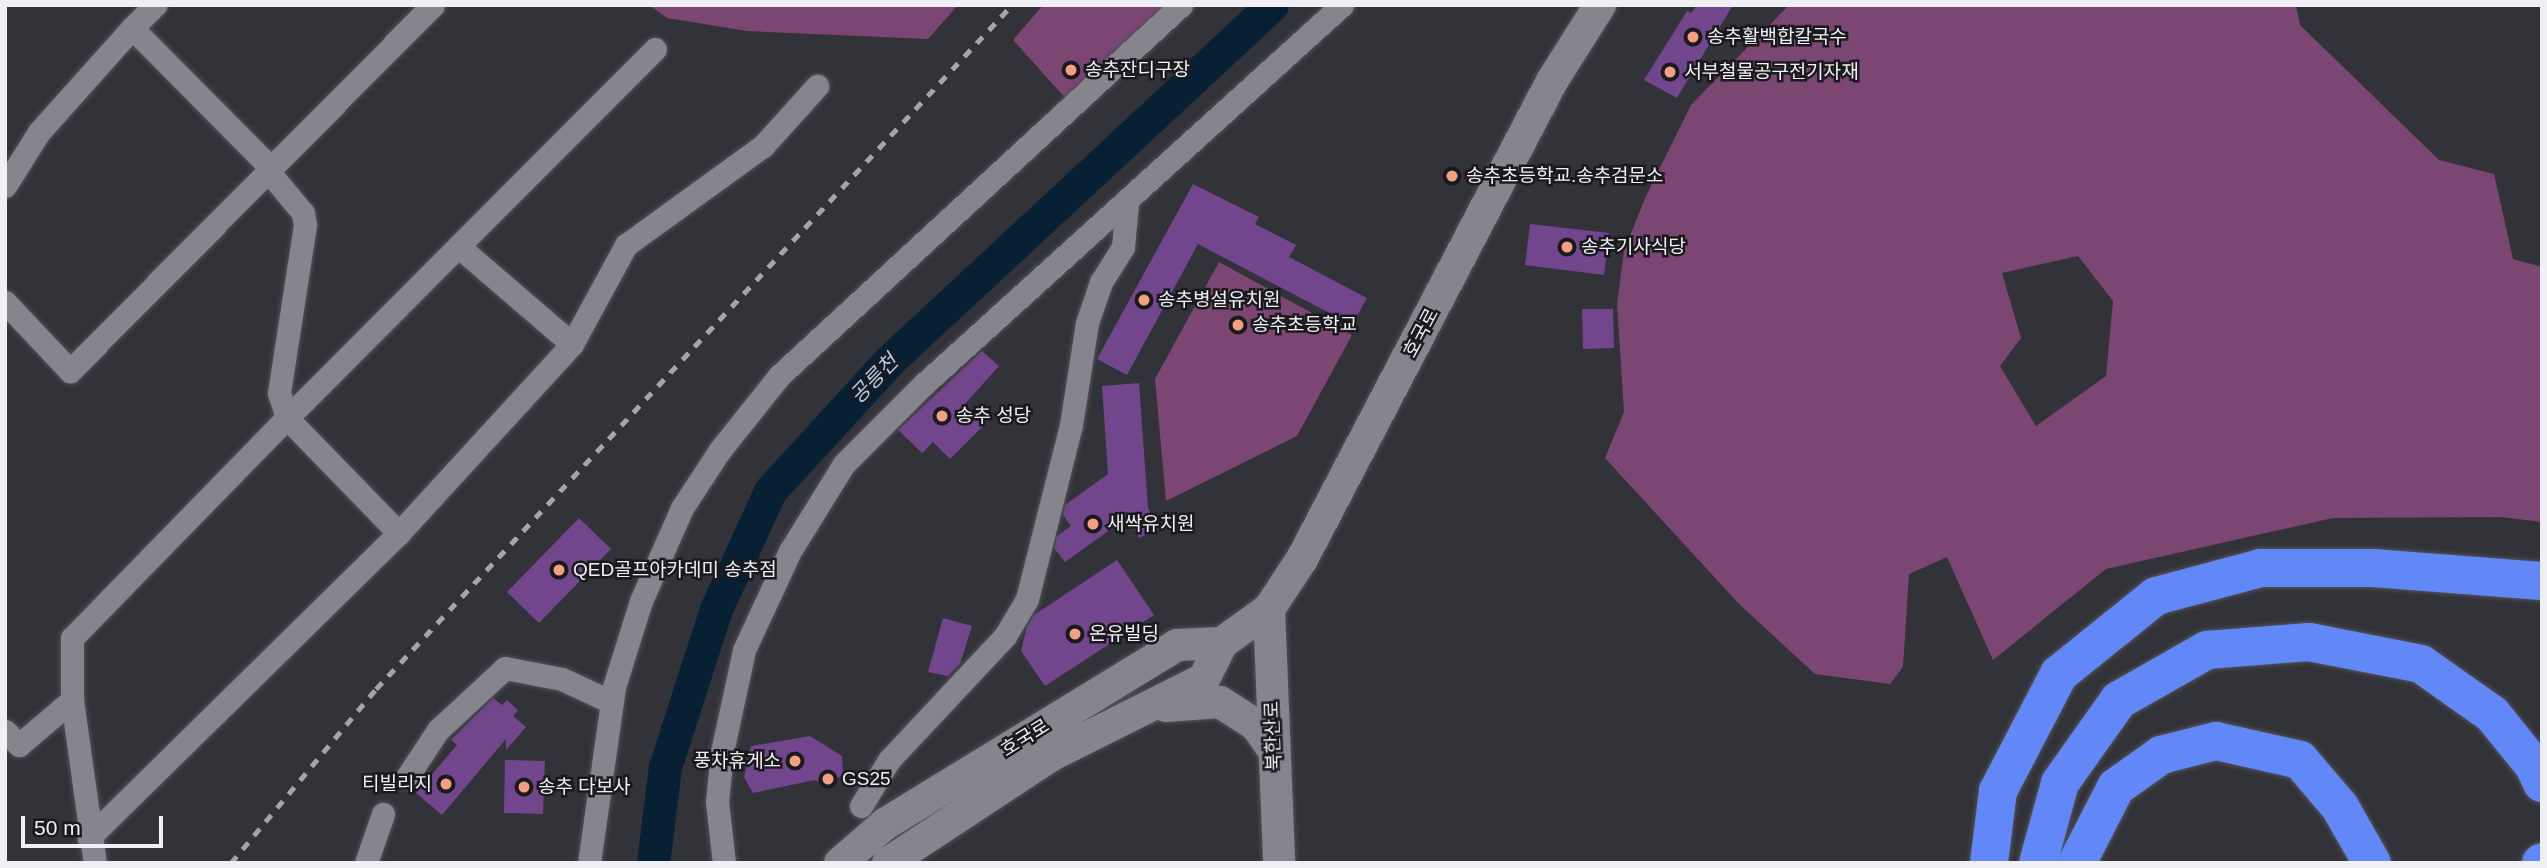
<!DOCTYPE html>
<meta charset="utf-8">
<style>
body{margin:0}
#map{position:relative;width:2547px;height:868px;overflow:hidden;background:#323239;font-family:Helvetica,"Noto Sans KR",sans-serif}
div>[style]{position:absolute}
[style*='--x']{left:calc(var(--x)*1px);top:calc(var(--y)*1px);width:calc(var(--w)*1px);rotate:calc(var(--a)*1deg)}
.green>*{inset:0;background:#7c4672}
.river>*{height:33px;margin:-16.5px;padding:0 16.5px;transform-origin:16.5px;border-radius:16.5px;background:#082033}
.building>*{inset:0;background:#72468c}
.roads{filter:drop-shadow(0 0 2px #525157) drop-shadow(0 0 2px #525157)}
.street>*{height:23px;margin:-11.5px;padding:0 11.5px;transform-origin:11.5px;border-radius:11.5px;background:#86858e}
.secondary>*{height:32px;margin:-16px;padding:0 16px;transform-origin:16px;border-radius:16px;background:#86858e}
.highway>*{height:38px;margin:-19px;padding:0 19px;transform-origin:19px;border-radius:19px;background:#6287f6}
.rail>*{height:5px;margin-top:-2.5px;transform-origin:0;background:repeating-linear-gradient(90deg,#a5a4aa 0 9px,transparent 0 18px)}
.dots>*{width:19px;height:19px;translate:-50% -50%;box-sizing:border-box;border:4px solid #1a1a1e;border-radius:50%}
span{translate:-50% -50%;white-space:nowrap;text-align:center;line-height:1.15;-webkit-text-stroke:5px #1a1a1e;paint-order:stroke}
.poi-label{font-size:19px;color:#f0eff4}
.left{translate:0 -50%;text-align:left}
.right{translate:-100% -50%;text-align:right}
.street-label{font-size:19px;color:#f0eff4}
.water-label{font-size:21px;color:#accff0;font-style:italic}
.frame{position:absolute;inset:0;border:7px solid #f0eff4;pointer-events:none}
.scale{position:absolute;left:21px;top:816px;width:142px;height:32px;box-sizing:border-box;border:4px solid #f0eff4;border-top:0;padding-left:9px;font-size:21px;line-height:24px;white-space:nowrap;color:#f0eff4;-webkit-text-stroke:5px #1a1a1e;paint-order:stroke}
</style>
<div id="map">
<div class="green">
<div style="clip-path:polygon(649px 5px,958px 5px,928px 39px,747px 31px,667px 18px)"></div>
<div style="clip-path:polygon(1043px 5px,1172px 5px,1068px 101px,1013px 40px)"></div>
<div style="clip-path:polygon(evenodd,1789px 5px,2296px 5px,2300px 25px,2439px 160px,2494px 174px,2513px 259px,2542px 267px,2542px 522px,2501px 517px,2333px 518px,2106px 569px,1993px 660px,1947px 557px,1909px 574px,1903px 667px,1890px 684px,1815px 674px,1739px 604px,1605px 458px,1624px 412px,1617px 304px,1624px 251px,1646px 196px,1691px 105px,1789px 5px,2078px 256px,2113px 301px,2106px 376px,2036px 426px,2000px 366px,2021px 338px,2002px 273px,2078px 256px)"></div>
<div style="clip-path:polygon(1219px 262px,1352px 335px,1297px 436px,1166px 501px,1155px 379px)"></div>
</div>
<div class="river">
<div style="--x:653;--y:863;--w:97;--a:-82.9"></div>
<div style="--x:665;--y:767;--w:166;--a:-72.1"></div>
<div style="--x:716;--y:609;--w:130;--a:-65.4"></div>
<div style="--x:770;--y:491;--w:176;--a:-47.5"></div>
<div style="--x:889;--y:361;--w:523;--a:-42.91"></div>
</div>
<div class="building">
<div style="clip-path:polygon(1697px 5px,1733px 5px,1677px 98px,1644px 80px,1687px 11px,1691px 13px)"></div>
<div style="clip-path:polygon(1193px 184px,1259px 217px,1255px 224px,1296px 245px,1289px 257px,1367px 298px,1352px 325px,1198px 244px,1127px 375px,1097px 359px)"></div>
<div style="clip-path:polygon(1530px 224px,1609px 233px,1604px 275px,1525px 265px)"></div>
<div style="clip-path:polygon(1582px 309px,1613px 309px,1614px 348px,1583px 349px)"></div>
<div style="clip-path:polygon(982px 351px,999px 366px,963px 406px,983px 426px,950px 459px,933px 442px,922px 453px,898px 430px)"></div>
<div style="clip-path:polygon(1139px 383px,1148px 508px,1159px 528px,1139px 538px,1128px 517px,1065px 562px,1054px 548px,1057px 536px,1071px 526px,1063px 515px,1065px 505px,1108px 474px,1102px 386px)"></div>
<div style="clip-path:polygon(579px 518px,611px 549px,539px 623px,507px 592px)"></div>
<div style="clip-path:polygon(1117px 560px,1154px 615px,1045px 686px,1021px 651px,1027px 626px,1034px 615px)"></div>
<div style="clip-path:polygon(943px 618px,972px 626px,960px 664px,948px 676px,928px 672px)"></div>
<div style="clip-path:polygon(493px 698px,502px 705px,507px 700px,518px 710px,513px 716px,526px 727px,506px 750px,506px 739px,442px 815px,416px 793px,457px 745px,451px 740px)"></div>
<div style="clip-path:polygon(810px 736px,842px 756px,843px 775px,826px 784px,815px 780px,753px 793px,744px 777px,751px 746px)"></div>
<div style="clip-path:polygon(505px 760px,545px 761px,543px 814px,504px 813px)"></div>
</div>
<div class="roads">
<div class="street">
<div style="--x:132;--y:28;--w:33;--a:-45"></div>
<div style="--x:268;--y:171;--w:55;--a:50.2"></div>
<div style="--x:303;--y:213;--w:12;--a:81"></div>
<div style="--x:305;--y:225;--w:170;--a:98.8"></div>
<div style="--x:279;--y:393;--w:26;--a:72"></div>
<div style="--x:287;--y:418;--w:521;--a:-45.08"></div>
<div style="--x:5;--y:186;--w:64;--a:-57.8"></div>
<div style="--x:39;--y:132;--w:140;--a:-48.2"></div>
<div style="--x:132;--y:28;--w:197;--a:45.2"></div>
<div style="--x:5;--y:302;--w:95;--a:46.7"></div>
<div style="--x:70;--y:371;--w:515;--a:-45.24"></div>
<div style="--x:572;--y:344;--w:113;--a:-61.4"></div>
<div style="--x:626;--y:245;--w:169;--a:-35.9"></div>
<div style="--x:763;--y:146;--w:81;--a:-48"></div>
<div style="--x:399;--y:533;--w:256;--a:-47.5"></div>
<div style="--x:572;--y:344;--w:150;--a:-139.3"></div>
<div style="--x:72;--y:700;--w:62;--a:-90"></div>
<div style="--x:72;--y:638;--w:308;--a:-45.7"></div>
<div style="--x:287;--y:418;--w:161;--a:45.8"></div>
<div style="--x:399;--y:533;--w:435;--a:135.5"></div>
<div style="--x:5;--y:731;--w:20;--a:45"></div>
<div style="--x:19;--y:745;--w:70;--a:-40.3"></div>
<div style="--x:72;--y:700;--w:165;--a:82"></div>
<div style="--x:407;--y:777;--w:56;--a:-56.6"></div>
<div style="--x:438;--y:730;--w:91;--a:-42.8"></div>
<div style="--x:505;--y:668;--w:58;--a:10.9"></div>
<div style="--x:562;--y:679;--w:54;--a:25.1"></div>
<div style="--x:861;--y:806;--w:54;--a:-58.7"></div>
<div style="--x:889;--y:760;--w:170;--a:-46.9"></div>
<div style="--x:1005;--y:636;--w:43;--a:-59.3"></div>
<div style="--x:1027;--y:599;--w:179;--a:-75.8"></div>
<div style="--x:1071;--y:425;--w:103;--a:-81.1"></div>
<div style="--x:1087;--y:323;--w:43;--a:-71.1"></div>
<div style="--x:1101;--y:282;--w:41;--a:-57.8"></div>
<div style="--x:1123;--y:247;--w:43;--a:-84.7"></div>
<div style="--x:366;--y:863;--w:52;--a:-70.9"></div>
<div style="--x:589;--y:863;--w:178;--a:-81.9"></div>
<div style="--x:614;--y:687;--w:90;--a:-72.6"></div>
<div style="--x:641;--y:601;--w:102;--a:-66.2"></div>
<div style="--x:682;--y:508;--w:69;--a:-56.8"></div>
<div style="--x:720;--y:450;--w:95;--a:-51.4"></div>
<div style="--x:779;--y:376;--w:547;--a:-42.7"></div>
<div style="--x:724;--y:863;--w:61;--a:-96.5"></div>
<div style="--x:717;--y:802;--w:50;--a:-84.3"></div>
<div style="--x:722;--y:752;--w:104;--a:-77.8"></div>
<div style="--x:744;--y:650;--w:109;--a:-65.1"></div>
<div style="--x:790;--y:551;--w:102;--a:-58.2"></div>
<div style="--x:844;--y:464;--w:113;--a:-45"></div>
<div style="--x:924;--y:384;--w:564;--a:-42.2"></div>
</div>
<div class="secondary">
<div style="--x:1269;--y:609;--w:254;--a:87.7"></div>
<div style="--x:1166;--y:706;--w:54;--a:-4.2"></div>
<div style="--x:1220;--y:702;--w:43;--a:32.6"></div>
<div style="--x:1256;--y:725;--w:29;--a:55"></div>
<div style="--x:840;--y:863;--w:60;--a:-40.9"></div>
<div style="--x:885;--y:824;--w:342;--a:-31.5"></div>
<div style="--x:1177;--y:645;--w:45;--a:-2.5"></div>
<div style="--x:888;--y:863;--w:194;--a:-33.4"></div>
<div style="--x:1050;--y:756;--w:172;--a:-26.6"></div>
<div style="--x:1204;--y:679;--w:40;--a:-63.4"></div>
<div style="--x:1222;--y:643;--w:58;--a:-35.9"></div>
<div style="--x:1269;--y:609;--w:60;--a:-56.6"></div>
<div style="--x:1302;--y:559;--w:539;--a:-62.39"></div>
<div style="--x:1552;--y:81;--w:90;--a:-57.7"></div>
</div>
<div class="highway">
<div style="--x:1989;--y:863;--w:73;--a:-82.9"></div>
<div style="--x:1998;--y:791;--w:132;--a:-62.5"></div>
<div style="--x:2059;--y:674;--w:124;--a:-38.8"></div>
<div style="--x:2156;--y:596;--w:109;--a:-14.9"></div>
<div style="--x:2261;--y:568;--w:112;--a:0"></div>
<div style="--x:2373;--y:568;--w:169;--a:4.4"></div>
<div style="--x:2038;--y:863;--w:83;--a:-74.6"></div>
<div style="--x:2060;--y:783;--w:102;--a:-54.6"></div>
<div style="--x:2119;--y:700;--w:101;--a:-29.6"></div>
<div style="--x:2207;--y:650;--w:102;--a:-4.5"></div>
<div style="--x:2309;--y:642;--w:114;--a:11.1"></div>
<div style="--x:2421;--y:664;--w:87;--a:35.2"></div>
<div style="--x:2492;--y:714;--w:67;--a:51.1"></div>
<div style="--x:2534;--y:766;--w:19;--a:65"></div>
<div style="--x:2077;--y:863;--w:85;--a:-62.8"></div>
<div style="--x:2116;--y:787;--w:55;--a:-35.4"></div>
<div style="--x:2161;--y:755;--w:57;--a:-14.3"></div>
<div style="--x:2216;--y:741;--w:86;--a:12.7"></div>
<div style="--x:2300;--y:760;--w:62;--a:49.6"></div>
<div style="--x:2340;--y:807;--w:64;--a:60.3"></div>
<div style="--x:2541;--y:863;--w:1;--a:-45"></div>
</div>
</div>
<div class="rail">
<div style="--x:231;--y:863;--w:226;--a:-50.2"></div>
<div style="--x:376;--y:689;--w:934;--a:-47.08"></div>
</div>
<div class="dots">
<div style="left:1693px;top:37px;background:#f39f83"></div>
<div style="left:1071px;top:70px;background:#f39f83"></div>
<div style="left:1670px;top:72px;background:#f39f83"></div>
<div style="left:1452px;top:176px;background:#f39f83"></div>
<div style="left:1567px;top:247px;background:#f39f83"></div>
<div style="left:1144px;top:300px;background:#f39f83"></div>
<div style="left:1238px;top:325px;background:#f39f83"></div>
<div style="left:942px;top:416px;background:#f39f83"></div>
<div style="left:1093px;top:524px;background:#f39f83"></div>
<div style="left:559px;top:570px;background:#f39f83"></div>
<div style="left:1075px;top:634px;background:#f39f83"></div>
<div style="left:795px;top:761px;background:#f39f83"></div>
<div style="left:828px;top:779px;background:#f39f83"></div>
<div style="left:446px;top:784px;background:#f39f83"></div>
<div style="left:524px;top:787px;background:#f39f83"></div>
</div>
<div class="poi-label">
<span class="left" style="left:1707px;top:37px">송추활백합칼국수</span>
<span class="left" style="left:1085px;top:70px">송추잔디구장</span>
<span class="left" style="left:1684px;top:72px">서부철물공구전기자재</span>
<span class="left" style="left:1466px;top:176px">송추초등학교.송추검문소</span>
<span class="left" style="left:1581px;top:247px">송추기사식당</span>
<span class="left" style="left:1158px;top:300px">송추병설유치원</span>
<span class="left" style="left:1252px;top:325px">송추초등학교</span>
<span class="left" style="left:956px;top:416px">송추 성당</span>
<span class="left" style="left:1107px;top:524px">새싹유치원</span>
<span class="left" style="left:573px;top:570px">QED골프아카데미 송추점</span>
<span class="left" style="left:1089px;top:634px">온유빌딩</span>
<span class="right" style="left:781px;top:761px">풍차휴게소</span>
<span class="left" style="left:842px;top:779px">GS25</span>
<span class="right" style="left:432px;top:784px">티빌리지</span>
<span class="left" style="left:538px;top:787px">송추 다보사</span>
</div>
<div class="street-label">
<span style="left:1421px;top:333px;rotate:-62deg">호국로</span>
<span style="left:1273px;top:736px;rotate:-92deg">북한산로</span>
<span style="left:1025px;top:738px;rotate:-32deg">호국로</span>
</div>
<div class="water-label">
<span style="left:874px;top:379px;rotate:-46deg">공릉천</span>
</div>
<div class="frame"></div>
<div class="scale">50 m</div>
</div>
